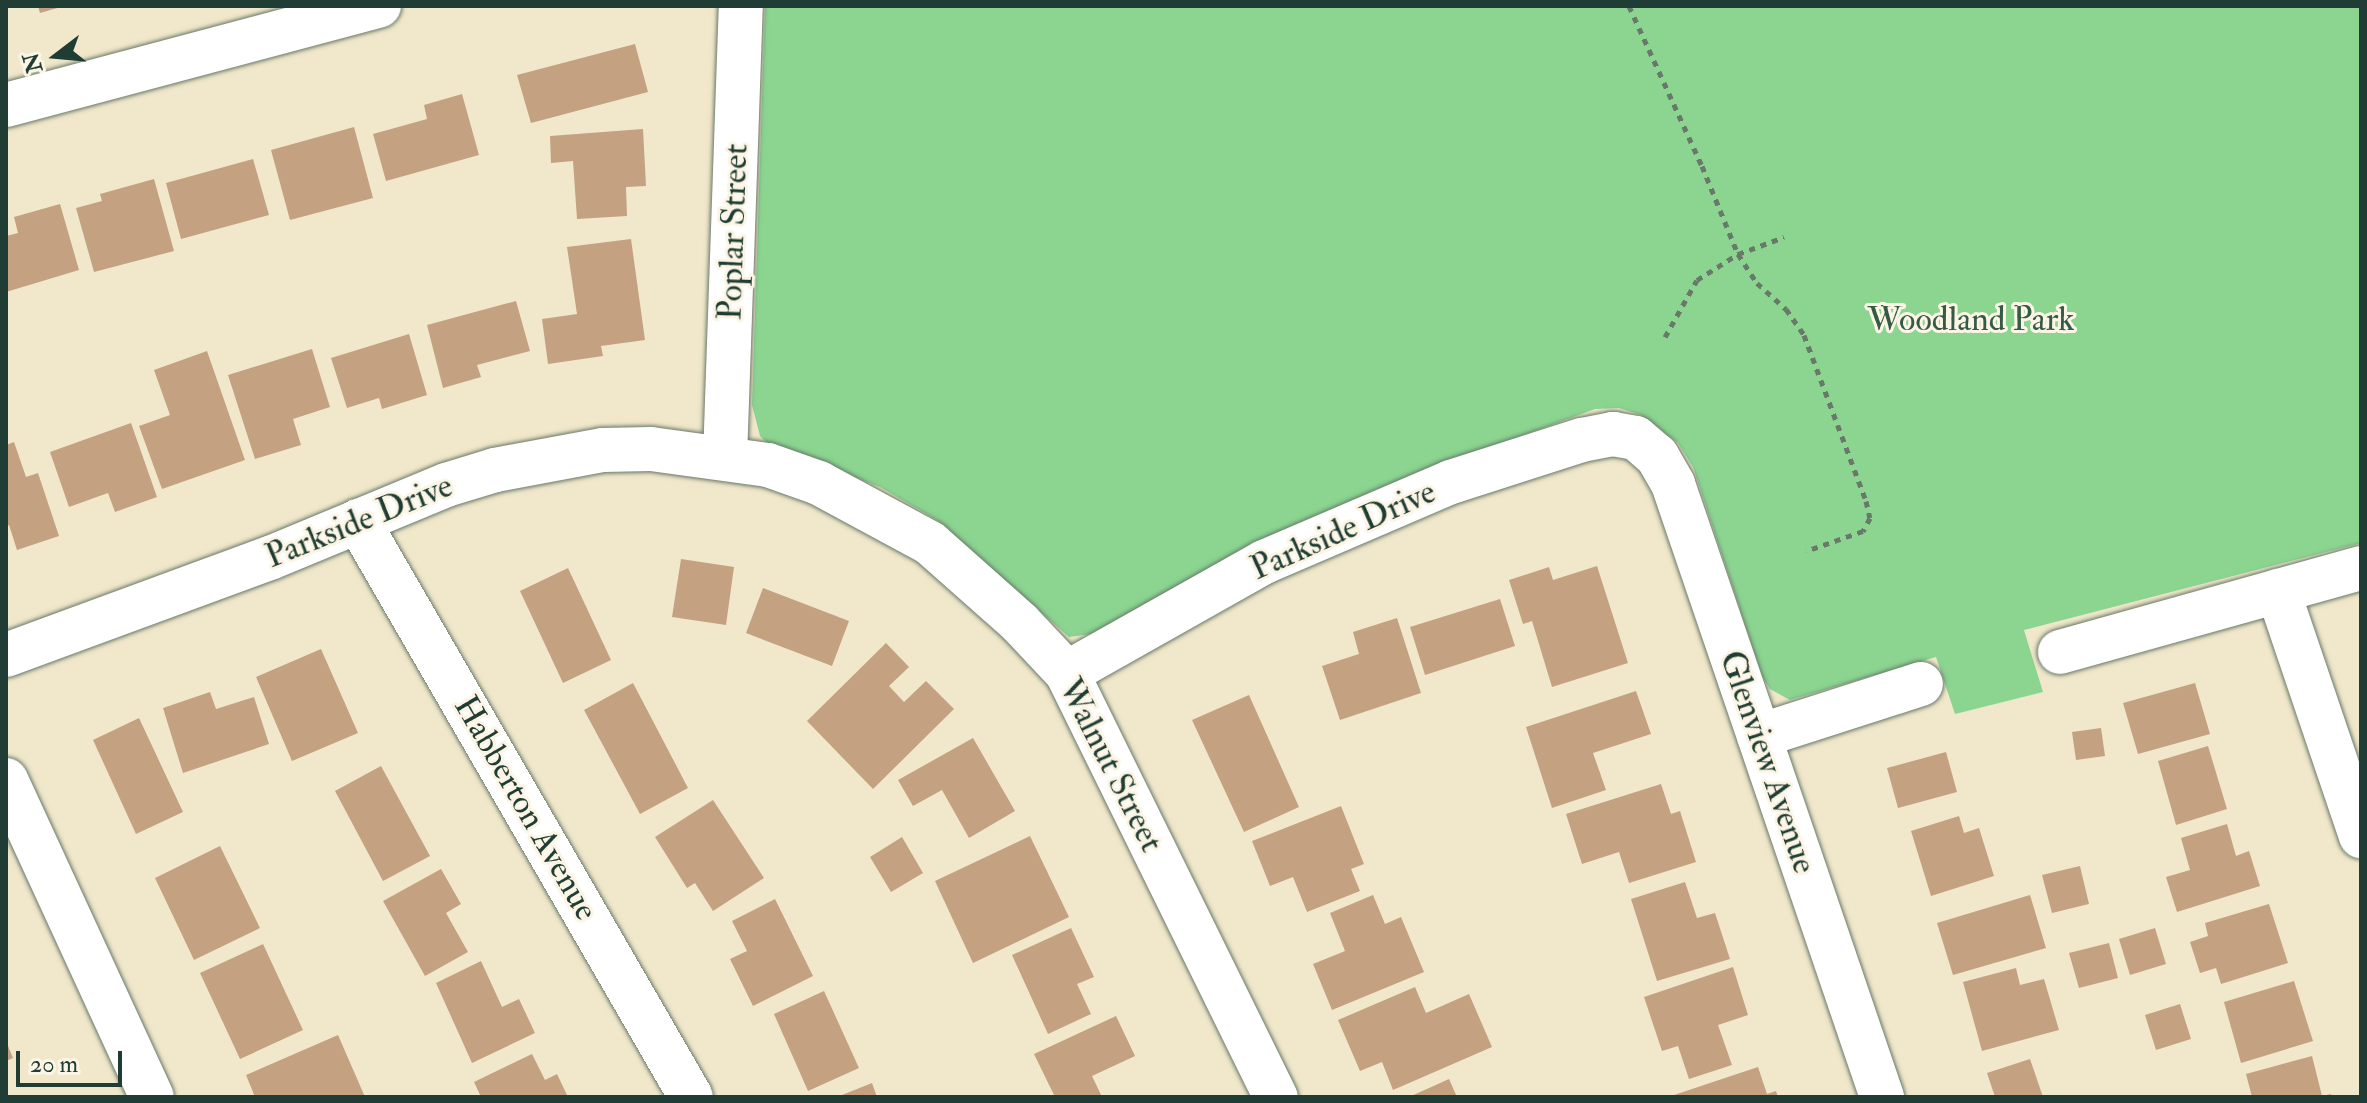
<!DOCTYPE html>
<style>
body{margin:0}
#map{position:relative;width:2367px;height:1103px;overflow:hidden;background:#f1e8cb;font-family:"IM FELL Double Pica",serif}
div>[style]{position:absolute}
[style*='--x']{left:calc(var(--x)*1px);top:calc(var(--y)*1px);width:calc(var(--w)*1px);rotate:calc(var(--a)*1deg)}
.green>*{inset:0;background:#8bd591}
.building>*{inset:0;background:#c4a180}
.path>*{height:5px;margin-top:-2.5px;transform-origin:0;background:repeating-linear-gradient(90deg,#687969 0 6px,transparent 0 12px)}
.roads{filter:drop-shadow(0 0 2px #687969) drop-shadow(0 0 2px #687969)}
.minor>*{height:44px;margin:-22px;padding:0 22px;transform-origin:22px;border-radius:22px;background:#fff}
span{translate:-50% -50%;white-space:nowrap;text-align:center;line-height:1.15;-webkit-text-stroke:6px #fcf5e5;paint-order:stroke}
.street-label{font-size:34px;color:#1f3d34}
.park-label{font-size:34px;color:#355b47}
.frame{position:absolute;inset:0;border:8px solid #1f3d34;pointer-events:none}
.north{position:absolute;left:16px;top:16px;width:80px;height:80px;-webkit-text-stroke:6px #fcf5e5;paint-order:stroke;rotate:254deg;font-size:22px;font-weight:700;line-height:32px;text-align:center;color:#1f3d34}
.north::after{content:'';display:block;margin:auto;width:28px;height:36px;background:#1f3d34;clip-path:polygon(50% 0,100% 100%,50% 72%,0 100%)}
.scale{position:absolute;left:16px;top:1051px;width:106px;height:36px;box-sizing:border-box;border:4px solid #1f3d34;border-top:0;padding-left:10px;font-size:24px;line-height:28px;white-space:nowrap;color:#1f3d34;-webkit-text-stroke:6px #fcf5e5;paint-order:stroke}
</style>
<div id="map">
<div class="green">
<div style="clip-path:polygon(765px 6px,2360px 6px,2361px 543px,2024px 630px,2043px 692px,1955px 714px,1936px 657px,1790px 700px,1770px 689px,1762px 676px,1693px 467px,1678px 443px,1641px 415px,1619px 408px,1595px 409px,1464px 457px,1106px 632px,1069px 637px,937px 520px,880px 487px,769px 445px,760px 436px,752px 405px)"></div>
</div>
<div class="building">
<div style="clip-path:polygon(38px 6px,61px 6px,61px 7px,40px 13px)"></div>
<div style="clip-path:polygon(635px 44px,648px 92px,531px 123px,517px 75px)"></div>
<div style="clip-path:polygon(462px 94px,479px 155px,386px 181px,373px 134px,427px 119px,424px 105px)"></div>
<div style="clip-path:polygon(354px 127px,373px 198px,290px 220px,271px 150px)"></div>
<div style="clip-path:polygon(643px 129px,646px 186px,626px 187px,627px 216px,577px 219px,573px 161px,551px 163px,550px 136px)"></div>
<div style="clip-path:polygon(253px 159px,269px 215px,181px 239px,166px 183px)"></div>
<div style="clip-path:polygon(154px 179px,174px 251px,94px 272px,76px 208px,102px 201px,100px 194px)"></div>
<div style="clip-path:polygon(60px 204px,79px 270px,6px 292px,6px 236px,18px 233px,14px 217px)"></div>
<div style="clip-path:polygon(631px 239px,645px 340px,601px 346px,603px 356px,548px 364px,542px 319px,577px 314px,567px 247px)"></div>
<div style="clip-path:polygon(516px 301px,530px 351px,477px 365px,481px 377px,443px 388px,427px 325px)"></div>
<div style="clip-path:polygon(409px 334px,427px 395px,382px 409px,379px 398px,347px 408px,331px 358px)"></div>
<div style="clip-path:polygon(312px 349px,330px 407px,293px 419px,301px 445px,255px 459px,228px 375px)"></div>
<div style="clip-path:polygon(207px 351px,245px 460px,162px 489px,139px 426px,170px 415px,154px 370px)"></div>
<div style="clip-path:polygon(131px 423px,157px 497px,115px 512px,108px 493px,69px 507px,50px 452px)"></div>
<div style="clip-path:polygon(14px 442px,26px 477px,38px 473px,59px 536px,17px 550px,9px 525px,6px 527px,6px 445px)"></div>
<div style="clip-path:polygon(681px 559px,734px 567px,726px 625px,672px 617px)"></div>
<div style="clip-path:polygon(1597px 566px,1628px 663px,1552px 687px,1532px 621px,1523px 624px,1509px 580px,1549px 567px,1553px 580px)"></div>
<div style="clip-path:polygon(568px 568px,611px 660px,563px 683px,520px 591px)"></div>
<div style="clip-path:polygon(763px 588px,849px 621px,832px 666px,746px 633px)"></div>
<div style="clip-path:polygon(1500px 599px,1515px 646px,1425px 675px,1410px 627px)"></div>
<div style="clip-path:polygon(1397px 618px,1421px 693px,1340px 720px,1322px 666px,1359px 654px,1353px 632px)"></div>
<div style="clip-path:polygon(886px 643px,909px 667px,889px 686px,904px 702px,926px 681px,954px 709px,873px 789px,807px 721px)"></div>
<div style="clip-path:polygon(321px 649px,358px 733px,292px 761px,256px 677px)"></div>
<div style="clip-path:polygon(633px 683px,688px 788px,640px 814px,584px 710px)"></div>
<div style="clip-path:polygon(2195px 683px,2210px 734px,2138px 754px,2123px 703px)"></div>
<div style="clip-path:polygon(1636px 691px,1651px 734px,1593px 753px,1606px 790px,1552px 808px,1526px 727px)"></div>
<div style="clip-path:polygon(210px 692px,216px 709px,254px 697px,269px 744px,183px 773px,163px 708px)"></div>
<div style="clip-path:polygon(1249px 695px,1299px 807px,1244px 832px,1192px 720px)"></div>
<div style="clip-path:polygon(139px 718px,183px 812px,136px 834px,93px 740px)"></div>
<div style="clip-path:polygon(2101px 728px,2105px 756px,2076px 760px,2072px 732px)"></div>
<div style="clip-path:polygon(973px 738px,1015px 811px,969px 838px,942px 790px,913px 806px,898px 780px)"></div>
<div style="clip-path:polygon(2208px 746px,2227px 809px,2176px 825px,2158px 761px)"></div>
<div style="clip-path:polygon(1946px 752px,1957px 792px,1898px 808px,1887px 768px)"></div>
<div style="clip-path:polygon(381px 766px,430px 856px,383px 881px,335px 791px)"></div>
<div style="clip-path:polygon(1661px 784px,1671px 814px,1680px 811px,1696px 862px,1629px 883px,1619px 852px,1582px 864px,1566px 814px)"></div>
<div style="clip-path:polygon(713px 800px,764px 878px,713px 911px,695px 883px,687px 888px,655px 837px)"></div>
<div style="clip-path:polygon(1341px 806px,1364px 864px,1351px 869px,1360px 891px,1307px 912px,1293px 877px,1270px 886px,1252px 841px)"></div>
<div style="clip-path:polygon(1959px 816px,1964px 833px,1979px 828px,1994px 876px,1931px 896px,1911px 831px)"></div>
<div style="clip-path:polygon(2227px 824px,2236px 856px,2249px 851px,2260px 886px,2177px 912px,2166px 877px,2190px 870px,2181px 838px)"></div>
<div style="clip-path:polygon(1030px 836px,1069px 917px,973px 963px,935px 881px)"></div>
<div style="clip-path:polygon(902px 837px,923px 873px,891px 892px,870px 857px)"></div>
<div style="clip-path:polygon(220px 846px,260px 928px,194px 960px,155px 878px)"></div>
<div style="clip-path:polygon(2080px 866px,2089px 904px,2052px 913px,2042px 875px)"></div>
<div style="clip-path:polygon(441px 869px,461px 904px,446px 913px,468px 952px,425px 976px,383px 901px)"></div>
<div style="clip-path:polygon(1685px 882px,1697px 918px,1715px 913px,1730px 959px,1657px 981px,1631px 899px)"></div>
<div style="clip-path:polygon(1373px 895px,1385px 924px,1401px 917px,1424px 972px,1332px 1010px,1313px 964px,1345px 951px,1330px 913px)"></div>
<div style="clip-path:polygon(2030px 895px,2046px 948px,1953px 975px,1937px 923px)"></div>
<div style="clip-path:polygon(775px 899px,813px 976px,753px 1006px,730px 959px,747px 951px,732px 921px)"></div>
<div style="clip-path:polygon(2269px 904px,2288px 963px,2221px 984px,2216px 968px,2200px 973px,2190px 942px,2208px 936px,2205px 923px)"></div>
<div style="clip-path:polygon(1071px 928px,1094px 977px,1077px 984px,1091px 1014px,1048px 1034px,1012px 955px)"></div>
<div style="clip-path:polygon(2155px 928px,2166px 964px,2130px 975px,2119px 939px)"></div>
<div style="clip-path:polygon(2109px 943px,2118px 978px,2079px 988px,2069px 953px)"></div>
<div style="clip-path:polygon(263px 944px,303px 1030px,240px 1059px,200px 973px)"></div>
<div style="clip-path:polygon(481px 961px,502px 1007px,519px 999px,535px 1033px,472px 1063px,436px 983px)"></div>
<div style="clip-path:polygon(1733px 967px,1748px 1015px,1718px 1025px,1732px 1065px,1689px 1079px,1678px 1046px,1662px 1051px,1644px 997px)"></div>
<div style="clip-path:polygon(2016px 968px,2020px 985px,2044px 979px,2059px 1030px,1982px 1051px,1963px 982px)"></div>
<div style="clip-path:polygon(2294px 981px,2313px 1041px,2241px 1063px,2224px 1002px)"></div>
<div style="clip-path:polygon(1415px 987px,1426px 1013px,1469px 994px,1492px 1047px,1393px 1090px,1382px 1062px,1360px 1071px,1338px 1020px)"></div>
<div style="clip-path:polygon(824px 991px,859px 1068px,808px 1091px,774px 1014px)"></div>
<div style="clip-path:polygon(2180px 1004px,2191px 1039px,2156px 1050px,2145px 1015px)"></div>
<div style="clip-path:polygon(1116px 1016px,1135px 1056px,1092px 1076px,1102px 1097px,1055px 1097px,1034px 1054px)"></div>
<div style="clip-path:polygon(338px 1035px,365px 1097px,255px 1097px,246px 1075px)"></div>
<div style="clip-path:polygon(6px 1041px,13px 1058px,6px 1061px)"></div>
<div style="clip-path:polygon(532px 1054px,545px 1080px,557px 1074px,568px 1097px,481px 1097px,474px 1082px)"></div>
<div style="clip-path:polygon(2312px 1056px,2322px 1096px,2331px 1094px,2332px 1097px,2252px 1097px,2246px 1074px)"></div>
<div style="clip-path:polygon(2030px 1059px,2043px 1097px,1995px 1097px,1987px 1073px)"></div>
<div style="clip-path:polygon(1758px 1067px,1767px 1094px,1776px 1091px,1778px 1097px,1668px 1097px)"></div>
<div style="clip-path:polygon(1449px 1079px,1457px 1097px,1409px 1097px)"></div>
<div style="clip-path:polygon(872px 1083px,877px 1097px,837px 1097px)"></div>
</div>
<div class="path">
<div style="--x:1629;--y:6;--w:176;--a:65.5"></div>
<div style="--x:1702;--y:166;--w:95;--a:67.8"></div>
<div style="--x:1738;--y:254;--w:35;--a:57"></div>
<div style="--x:1757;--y:283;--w:39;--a:42"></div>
<div style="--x:1786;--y:309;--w:32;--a:55"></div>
<div style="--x:1804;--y:335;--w:177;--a:69.5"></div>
<div style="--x:1866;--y:501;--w:17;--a:77"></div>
<div style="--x:1870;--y:518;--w:15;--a:118"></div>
<div style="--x:1863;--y:531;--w:60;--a:160.7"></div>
<div style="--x:1665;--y:337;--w:65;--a:-60.7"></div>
<div style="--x:1697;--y:280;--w:49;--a:-32.4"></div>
<div style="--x:1738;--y:254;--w:49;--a:-20.3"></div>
</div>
<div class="roads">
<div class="minor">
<div style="--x:6;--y:105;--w:386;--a:-14.9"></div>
<div style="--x:725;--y:458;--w:452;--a:-88"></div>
<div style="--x:358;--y:521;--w:665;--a:59.97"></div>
<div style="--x:2278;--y:591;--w:259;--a:71.3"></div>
<div style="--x:2060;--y:652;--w:313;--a:-15.6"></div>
<div style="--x:6;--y:655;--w:281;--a:-20.2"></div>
<div style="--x:270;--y:558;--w:191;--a:-22.5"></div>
<div style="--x:446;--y:485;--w:51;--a:-17"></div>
<div style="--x:495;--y:470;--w:110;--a:-10.5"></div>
<div style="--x:603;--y:450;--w:48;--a:-1.2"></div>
<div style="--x:651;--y:449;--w:118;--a:7.8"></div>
<div style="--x:768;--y:465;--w:54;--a:19.4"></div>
<div style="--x:819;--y:483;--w:126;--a:28.4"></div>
<div style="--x:930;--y:543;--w:120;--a:41.6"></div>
<div style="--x:1020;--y:623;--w:69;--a:46.8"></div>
<div style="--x:1067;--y:673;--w:473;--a:63.8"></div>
<div style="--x:1067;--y:673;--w:226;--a:-29.4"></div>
<div style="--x:1264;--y:562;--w:203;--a:-23.2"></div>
<div style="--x:1451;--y:482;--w:138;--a:-17.8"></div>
<div style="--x:1582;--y:440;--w:32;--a:-11"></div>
<div style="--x:1613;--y:434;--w:23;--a:10"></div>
<div style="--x:1636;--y:438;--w:28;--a:41"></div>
<div style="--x:1657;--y:456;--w:32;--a:60"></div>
<div style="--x:1673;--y:484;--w:648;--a:71.17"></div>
<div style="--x:1759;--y:736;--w:170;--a:-17.8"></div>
<div style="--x:6;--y:780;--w:349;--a:65.3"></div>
</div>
</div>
<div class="street-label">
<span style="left:733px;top:232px;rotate:-88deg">Poplar Street</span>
<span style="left:359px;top:521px;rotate:-22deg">Parkside Drive</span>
<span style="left:1343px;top:530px;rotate:-24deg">Parkside Drive</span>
<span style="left:1768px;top:762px;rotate:71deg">Glenview Avenue</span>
<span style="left:1111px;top:765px;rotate:63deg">Walnut Street</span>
<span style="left:526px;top:808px;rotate:60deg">Habberton Avenue</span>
</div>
<div class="park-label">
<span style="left:1971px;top:320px">Woodland Park</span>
</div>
<div class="frame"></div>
<div class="north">N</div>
<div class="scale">20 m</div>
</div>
